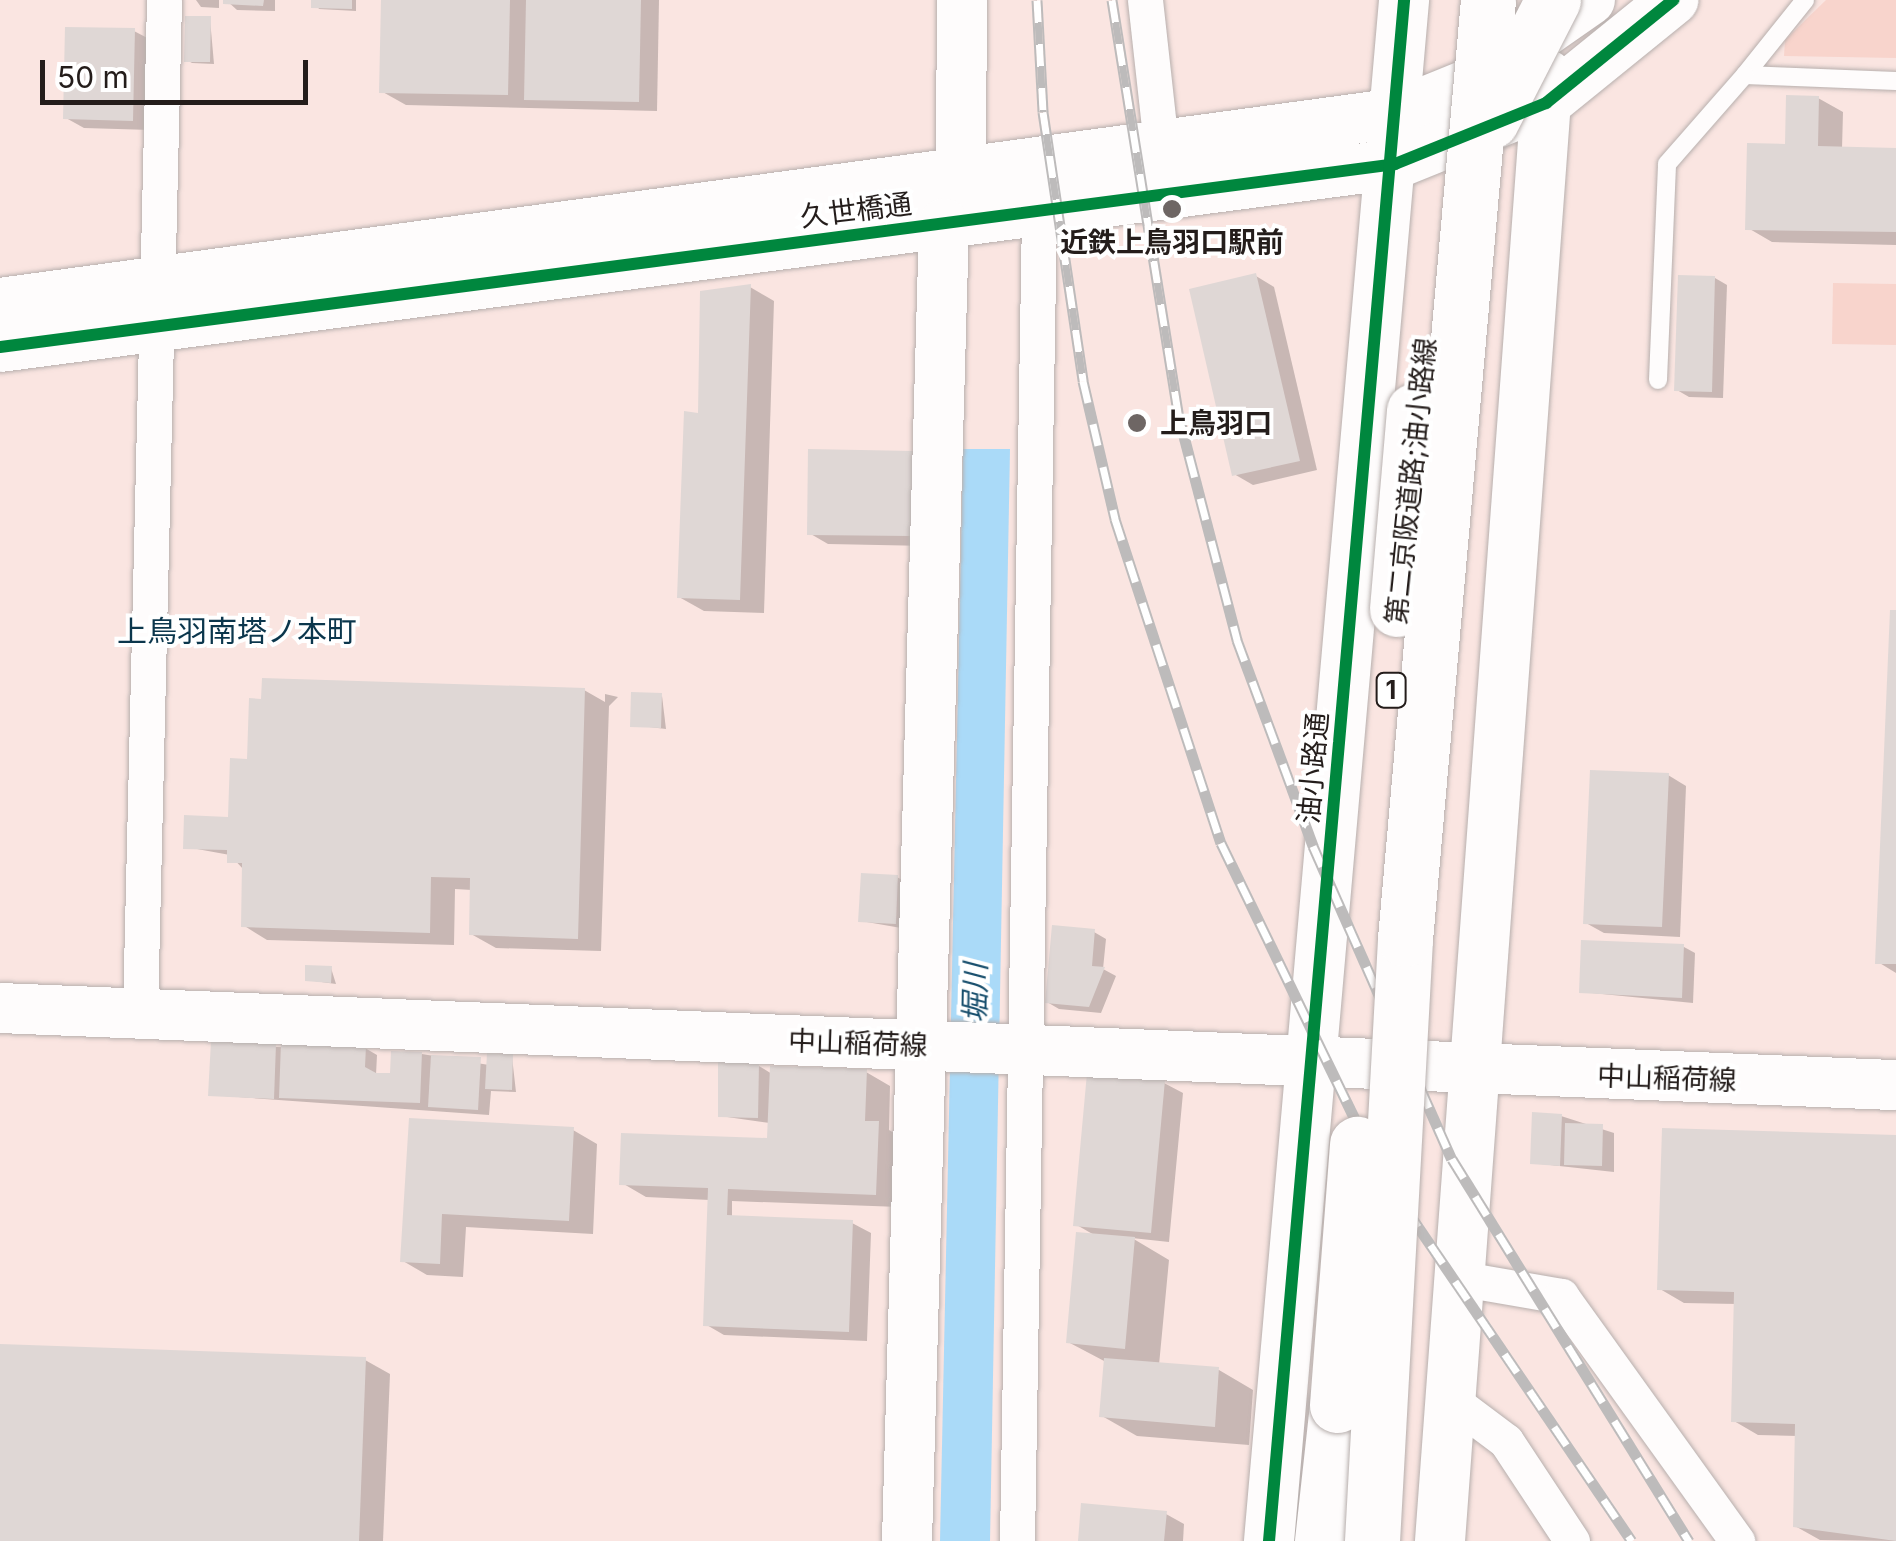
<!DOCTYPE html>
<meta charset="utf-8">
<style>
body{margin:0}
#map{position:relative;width:1896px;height:1541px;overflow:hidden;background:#f7eeec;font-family:Inter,"Noto Sans JP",sans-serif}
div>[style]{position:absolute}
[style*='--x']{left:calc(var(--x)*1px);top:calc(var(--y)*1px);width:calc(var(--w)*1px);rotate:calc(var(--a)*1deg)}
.built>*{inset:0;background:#fae5e1}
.green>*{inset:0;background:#f8d4cc}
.water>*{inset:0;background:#aadaf8}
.shadow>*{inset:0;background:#0003}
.building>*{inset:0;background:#dfd7d5}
.roads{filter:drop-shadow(0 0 2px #b7afad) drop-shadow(0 0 2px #b7afad)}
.lane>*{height:18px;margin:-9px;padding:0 9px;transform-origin:9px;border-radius:9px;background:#fefcfc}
.street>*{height:35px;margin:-17.5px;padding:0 17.5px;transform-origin:17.5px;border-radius:17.5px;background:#fefcfc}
.secondary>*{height:50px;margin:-25px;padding:0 25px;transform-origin:25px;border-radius:25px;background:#fefcfc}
.highway>*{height:55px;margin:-27.5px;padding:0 27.5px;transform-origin:27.5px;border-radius:27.5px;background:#fefcfc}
.rail>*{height:11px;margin-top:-5.5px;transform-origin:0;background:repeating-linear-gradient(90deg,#fff 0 22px,#bdbbbb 0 44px);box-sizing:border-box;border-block:2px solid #bdbbbb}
.bridges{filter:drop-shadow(0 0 2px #b7afad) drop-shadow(0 0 2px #b7afad)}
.highway-bridge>*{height:55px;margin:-27.5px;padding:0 27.5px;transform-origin:27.5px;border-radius:27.5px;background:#fefcfc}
.cycleway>*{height:12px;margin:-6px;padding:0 6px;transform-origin:6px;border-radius:6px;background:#00873e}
.dots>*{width:28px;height:28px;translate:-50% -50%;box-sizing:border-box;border:5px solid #fff;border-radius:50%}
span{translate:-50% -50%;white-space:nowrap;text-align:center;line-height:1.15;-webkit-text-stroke:8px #fff;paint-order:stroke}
.shield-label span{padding:2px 8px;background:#fff;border:2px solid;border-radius:8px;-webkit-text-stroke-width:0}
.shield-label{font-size:25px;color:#241d1b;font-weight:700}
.street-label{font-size:28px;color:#241d1b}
.poi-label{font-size:28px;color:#241d1b;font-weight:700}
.left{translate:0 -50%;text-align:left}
.neighbourhood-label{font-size:30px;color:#0b364c}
.water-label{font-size:30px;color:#184f6d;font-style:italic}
.scale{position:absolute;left:40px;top:60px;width:268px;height:45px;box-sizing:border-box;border:5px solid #241d1b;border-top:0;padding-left:12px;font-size:30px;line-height:35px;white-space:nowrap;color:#241d1b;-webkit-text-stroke:8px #fff;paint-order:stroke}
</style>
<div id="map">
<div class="built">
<div style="clip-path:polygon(0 0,1896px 0,1896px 1541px,0 1541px)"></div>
</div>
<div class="green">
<div style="clip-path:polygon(1826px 0,1896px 0,1896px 58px,1784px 56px,1785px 40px)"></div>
<div style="clip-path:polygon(1833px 283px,1896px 284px,1896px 345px,1832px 344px)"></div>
</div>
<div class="water">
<div style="clip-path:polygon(963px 449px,1010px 449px,990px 1541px,940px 1541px)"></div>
</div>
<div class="shadow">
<div style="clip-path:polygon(196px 0,219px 0,219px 8px,201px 7px)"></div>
<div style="clip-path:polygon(226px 0,275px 0,275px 11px,237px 10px)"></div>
<div style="clip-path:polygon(314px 0,356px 0,356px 11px,319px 9px)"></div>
<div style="clip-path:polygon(383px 0,659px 0,657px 111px,406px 105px,381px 91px)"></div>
<div style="clip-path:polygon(210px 19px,214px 64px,192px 63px,187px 60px)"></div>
<div style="clip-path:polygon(134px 31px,153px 41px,151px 130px,84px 128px,66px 118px)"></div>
<div style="clip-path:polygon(1818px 98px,1843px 112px,1842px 149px,1896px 150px,1896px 245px,1772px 242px,1748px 228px)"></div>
<div style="clip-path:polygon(1256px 276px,1274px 287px,1317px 470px,1253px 485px,1234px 474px)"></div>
<div style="clip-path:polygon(1715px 278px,1727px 285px,1723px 398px,1689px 397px,1677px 390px)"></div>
<div style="clip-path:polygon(750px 287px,774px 301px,764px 613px,704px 611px,679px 597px,700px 415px)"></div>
<div style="clip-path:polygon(912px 453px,929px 546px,828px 544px,809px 533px)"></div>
<div style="clip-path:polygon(1896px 613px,1896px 973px,1878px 962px)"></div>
<div style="clip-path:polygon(584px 690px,605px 702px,605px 694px,618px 697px,609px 706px,601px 951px,496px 948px,471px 934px,472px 890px,455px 889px,454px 945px,267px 940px,243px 925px,244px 870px,230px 855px,186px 847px,228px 819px,250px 761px)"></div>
<div style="clip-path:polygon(662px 696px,666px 729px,633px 725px)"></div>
<div style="clip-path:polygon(1668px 775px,1686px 786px,1680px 937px,1604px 933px,1586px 923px)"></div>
<div style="clip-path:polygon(897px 877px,909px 884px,907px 929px,861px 921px)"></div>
<div style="clip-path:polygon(1094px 932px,1106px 939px,1103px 969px,1116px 976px,1101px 1013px,1059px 1009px,1047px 1002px)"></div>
<div style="clip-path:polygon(1684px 947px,1695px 953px,1693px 1003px,1582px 992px)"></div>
<div style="clip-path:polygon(331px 968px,336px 984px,307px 980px)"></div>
<div style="clip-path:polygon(275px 1047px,365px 1048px,377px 1055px,376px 1075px,393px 1076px,422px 1054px,489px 1065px,512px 1057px,516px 1092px,491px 1091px,489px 1115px,210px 1095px)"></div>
<div style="clip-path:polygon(759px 1066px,772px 1074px,866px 1072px,890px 1086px,889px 1130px,903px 1138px,900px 1207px,732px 1201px,732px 1218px,852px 1223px,871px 1233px,867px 1341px,724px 1335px,705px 1324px,710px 1200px,646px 1197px,622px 1183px,770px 1141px,770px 1123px,720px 1116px)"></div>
<div style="clip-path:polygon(1164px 1083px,1183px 1093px,1169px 1242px,1132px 1238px,1169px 1260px,1159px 1365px,1219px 1370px,1253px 1390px,1249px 1445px,1137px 1436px,1102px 1416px,1106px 1362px,1068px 1342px,1096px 1236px,1075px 1224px)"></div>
<div style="clip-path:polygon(1561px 1116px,1614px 1133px,1614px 1172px,1532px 1163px)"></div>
<div style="clip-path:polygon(411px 1120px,573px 1130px,597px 1144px,593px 1234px,466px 1227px,463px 1277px,427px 1275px,403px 1261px)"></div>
<div style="clip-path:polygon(1896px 1137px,1896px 1541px,1820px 1540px,1795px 1526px,1798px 1436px,1758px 1435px,1734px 1421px,1737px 1304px,1684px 1303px,1660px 1289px)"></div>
<div style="clip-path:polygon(0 1346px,365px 1360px,390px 1374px,383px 1541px,0 1541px)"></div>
<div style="clip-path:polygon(1166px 1514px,1184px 1524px,1183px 1541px,1080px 1541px)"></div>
</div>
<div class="building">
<div style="clip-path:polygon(223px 0,264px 0,263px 6px,223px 4px)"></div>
<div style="clip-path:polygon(311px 0,352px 0,352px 9px,311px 8px)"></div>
<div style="clip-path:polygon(381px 0,510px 0,508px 95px,379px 93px)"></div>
<div style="clip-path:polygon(526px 0,641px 0,639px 102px,524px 100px)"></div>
<div style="clip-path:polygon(185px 16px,211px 16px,210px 62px,184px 62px)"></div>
<div style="clip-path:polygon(65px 27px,135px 28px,133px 121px,63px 119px)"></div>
<div style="clip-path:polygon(1786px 95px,1819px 96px,1818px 146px,1896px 148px,1896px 232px,1745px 230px,1747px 143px,1785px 144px)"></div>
<div style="clip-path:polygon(1256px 273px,1300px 461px,1232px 476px,1189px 289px)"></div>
<div style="clip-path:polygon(1678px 275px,1715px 276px,1712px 392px,1674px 391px)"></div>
<div style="clip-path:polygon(751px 284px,740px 600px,677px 598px,684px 411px,698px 413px,700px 291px)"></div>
<div style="clip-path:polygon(808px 449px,913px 451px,911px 536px,807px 535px)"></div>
<div style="clip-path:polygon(1890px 610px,1896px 610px,1896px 964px,1875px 964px)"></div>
<div style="clip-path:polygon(262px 678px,585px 688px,578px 939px,469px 935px,470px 878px,431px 877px,430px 933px,241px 927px,242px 863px,227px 863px,227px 850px,183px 849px,184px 815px,228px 817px,230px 758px,247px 759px,249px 698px,261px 699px)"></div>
<div style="clip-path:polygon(631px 692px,662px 693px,661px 728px,630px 727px)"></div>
<div style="clip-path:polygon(1590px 770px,1669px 773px,1662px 927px,1583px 924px)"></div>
<div style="clip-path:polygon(861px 873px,898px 875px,896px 924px,858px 922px)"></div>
<div style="clip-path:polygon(1052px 925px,1095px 929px,1092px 966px,1105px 967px,1089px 1007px,1045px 1003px)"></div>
<div style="clip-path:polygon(1581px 940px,1684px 944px,1682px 998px,1579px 993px)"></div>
<div style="clip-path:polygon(305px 965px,332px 966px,331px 983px,305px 981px)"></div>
<div style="clip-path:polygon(211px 1041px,276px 1044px,274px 1099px,208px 1096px)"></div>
<div style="clip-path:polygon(281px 1042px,366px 1046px,365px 1067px,376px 1073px,390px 1073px,391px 1051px,422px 1052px,420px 1103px,279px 1098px)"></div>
<div style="clip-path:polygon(487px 1053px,513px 1054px,512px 1090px,485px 1089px)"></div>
<div style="clip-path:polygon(431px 1055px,481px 1057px,478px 1110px,428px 1107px)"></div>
<div style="clip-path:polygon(718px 1062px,759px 1063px,758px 1118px,718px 1117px)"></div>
<div style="clip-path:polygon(770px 1066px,867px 1069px,865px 1121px,879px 1121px,876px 1195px,728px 1189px,727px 1215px,853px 1220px,849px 1332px,703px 1326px,708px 1188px,619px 1185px,621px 1133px,767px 1138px)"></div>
<div style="clip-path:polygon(1087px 1073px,1165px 1080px,1151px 1233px,1073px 1226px)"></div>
<div style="clip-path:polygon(1532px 1112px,1562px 1114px,1560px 1166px,1530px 1164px)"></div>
<div style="clip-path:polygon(409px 1118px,574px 1127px,569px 1221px,442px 1214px,440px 1264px,400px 1262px)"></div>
<div style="clip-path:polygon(1565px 1123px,1603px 1124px,1602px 1166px,1564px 1165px)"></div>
<div style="clip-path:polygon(1662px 1128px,1896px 1135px,1896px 1541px,1793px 1527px,1795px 1424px,1731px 1422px,1734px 1292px,1657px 1290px)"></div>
<div style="clip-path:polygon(1076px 1232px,1135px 1237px,1125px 1349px,1066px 1343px)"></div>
<div style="clip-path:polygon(0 1344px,366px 1357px,359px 1541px,0 1541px)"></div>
<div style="clip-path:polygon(1104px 1358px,1219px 1367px,1215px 1427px,1099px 1417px)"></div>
<div style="clip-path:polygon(1081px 1503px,1167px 1511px,1164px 1541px,1078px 1541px)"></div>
</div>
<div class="roads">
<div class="lane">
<div style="--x:1805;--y:0;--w:96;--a:128.7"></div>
<div style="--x:1745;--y:75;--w:151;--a:2.3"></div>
<div style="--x:1658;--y:380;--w:216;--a:-87.6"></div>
<div style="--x:1667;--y:164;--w:118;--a:-48.8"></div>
</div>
<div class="street">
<div style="--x:1145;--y:0;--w:146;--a:83.7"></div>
<div style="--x:140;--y:1012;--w:1012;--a:-88.64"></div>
<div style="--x:1457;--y:1278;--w:106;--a:9.8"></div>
<div style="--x:1561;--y:1296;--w:302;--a:54.3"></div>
<div style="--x:1450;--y:1399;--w:70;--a:36.9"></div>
<div style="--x:1506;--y:1441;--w:120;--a:56.6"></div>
<div style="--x:1017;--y:1541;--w:1329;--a:-89.05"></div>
</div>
<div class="secondary">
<div style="--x:961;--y:170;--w:170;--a:-89.7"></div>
<div style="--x:0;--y:303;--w:1411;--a:-7.74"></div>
<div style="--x:1398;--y:113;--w:79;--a:-22.3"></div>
<div style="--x:1471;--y:83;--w:145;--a:-34.9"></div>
<div style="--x:0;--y:347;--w:1407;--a:-7.47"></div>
<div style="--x:1395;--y:164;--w:163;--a:-22"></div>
<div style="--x:1546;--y:103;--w:164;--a:-39"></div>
<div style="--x:0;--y:1008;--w:1898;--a:2.33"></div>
<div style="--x:907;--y:1541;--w:1318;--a:-88.39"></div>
<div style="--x:1269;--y:1541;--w:1547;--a:-84.99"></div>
<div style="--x:1440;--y:1541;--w:1470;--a:-85.79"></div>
</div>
<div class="highway">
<div style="--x:1322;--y:1541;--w:137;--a:-83.7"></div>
</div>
</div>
<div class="rail">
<div style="--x:1037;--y:0;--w:112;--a:86.9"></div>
<div style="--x:1043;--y:112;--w:272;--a:81.5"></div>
<div style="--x:1083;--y:381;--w:142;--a:76.9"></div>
<div style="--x:1115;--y:519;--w:341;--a:71.9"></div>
<div style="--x:1221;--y:843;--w:366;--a:64.1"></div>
<div style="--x:1381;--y:1172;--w:446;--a:55.8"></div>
<div style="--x:1112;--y:0;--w:418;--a:80.9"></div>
<div style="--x:1178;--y:413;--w:235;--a:75.4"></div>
<div style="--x:1237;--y:640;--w:220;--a:69.7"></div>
<div style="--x:1313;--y:846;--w:342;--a:66.1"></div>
<div style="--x:1452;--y:1159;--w:450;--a:58.2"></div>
</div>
<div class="bridges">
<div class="highway-bridge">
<div style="--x:1491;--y:121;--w:136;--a:-62.9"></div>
<div style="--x:1397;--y:609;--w:199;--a:-85.1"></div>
<div style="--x:1337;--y:1405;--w:262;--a:-85.6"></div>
<div style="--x:1372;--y:1541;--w:603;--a:-86.86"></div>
<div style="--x:1405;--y:939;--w:943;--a:-84.95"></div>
</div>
</div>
<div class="cycleway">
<div style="--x:0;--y:347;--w:1407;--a:-7.47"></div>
<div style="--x:1395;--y:164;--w:163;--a:-22"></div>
<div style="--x:1546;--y:103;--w:164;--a:-39"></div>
<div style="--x:1269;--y:1541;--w:1547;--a:-84.99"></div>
</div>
<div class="dots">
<div style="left:1172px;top:209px;background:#6e6664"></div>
<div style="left:1137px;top:423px;background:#6e6664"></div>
</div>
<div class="shield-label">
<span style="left:1391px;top:690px">1</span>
</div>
<div class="street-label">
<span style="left:856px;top:210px;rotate:-7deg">久世橋通</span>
<span style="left:1411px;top:481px;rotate:-84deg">第二京阪道路;油小路線</span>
<span style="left:1313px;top:768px;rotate:-85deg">油小路通</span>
<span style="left:858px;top:1043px;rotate:2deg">中山稲荷線</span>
<span style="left:1667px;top:1078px;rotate:2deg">中山稲荷線</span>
</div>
<div class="poi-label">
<span style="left:1172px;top:242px">近鉄上鳥羽口駅前</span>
<span class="left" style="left:1160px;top:423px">上鳥羽口</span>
</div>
<div class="neighbourhood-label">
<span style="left:237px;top:631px">上鳥羽南塔ノ本町</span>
</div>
<div class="water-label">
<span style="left:975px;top:993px;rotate:-89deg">堀川</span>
</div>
<div class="scale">50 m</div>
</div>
